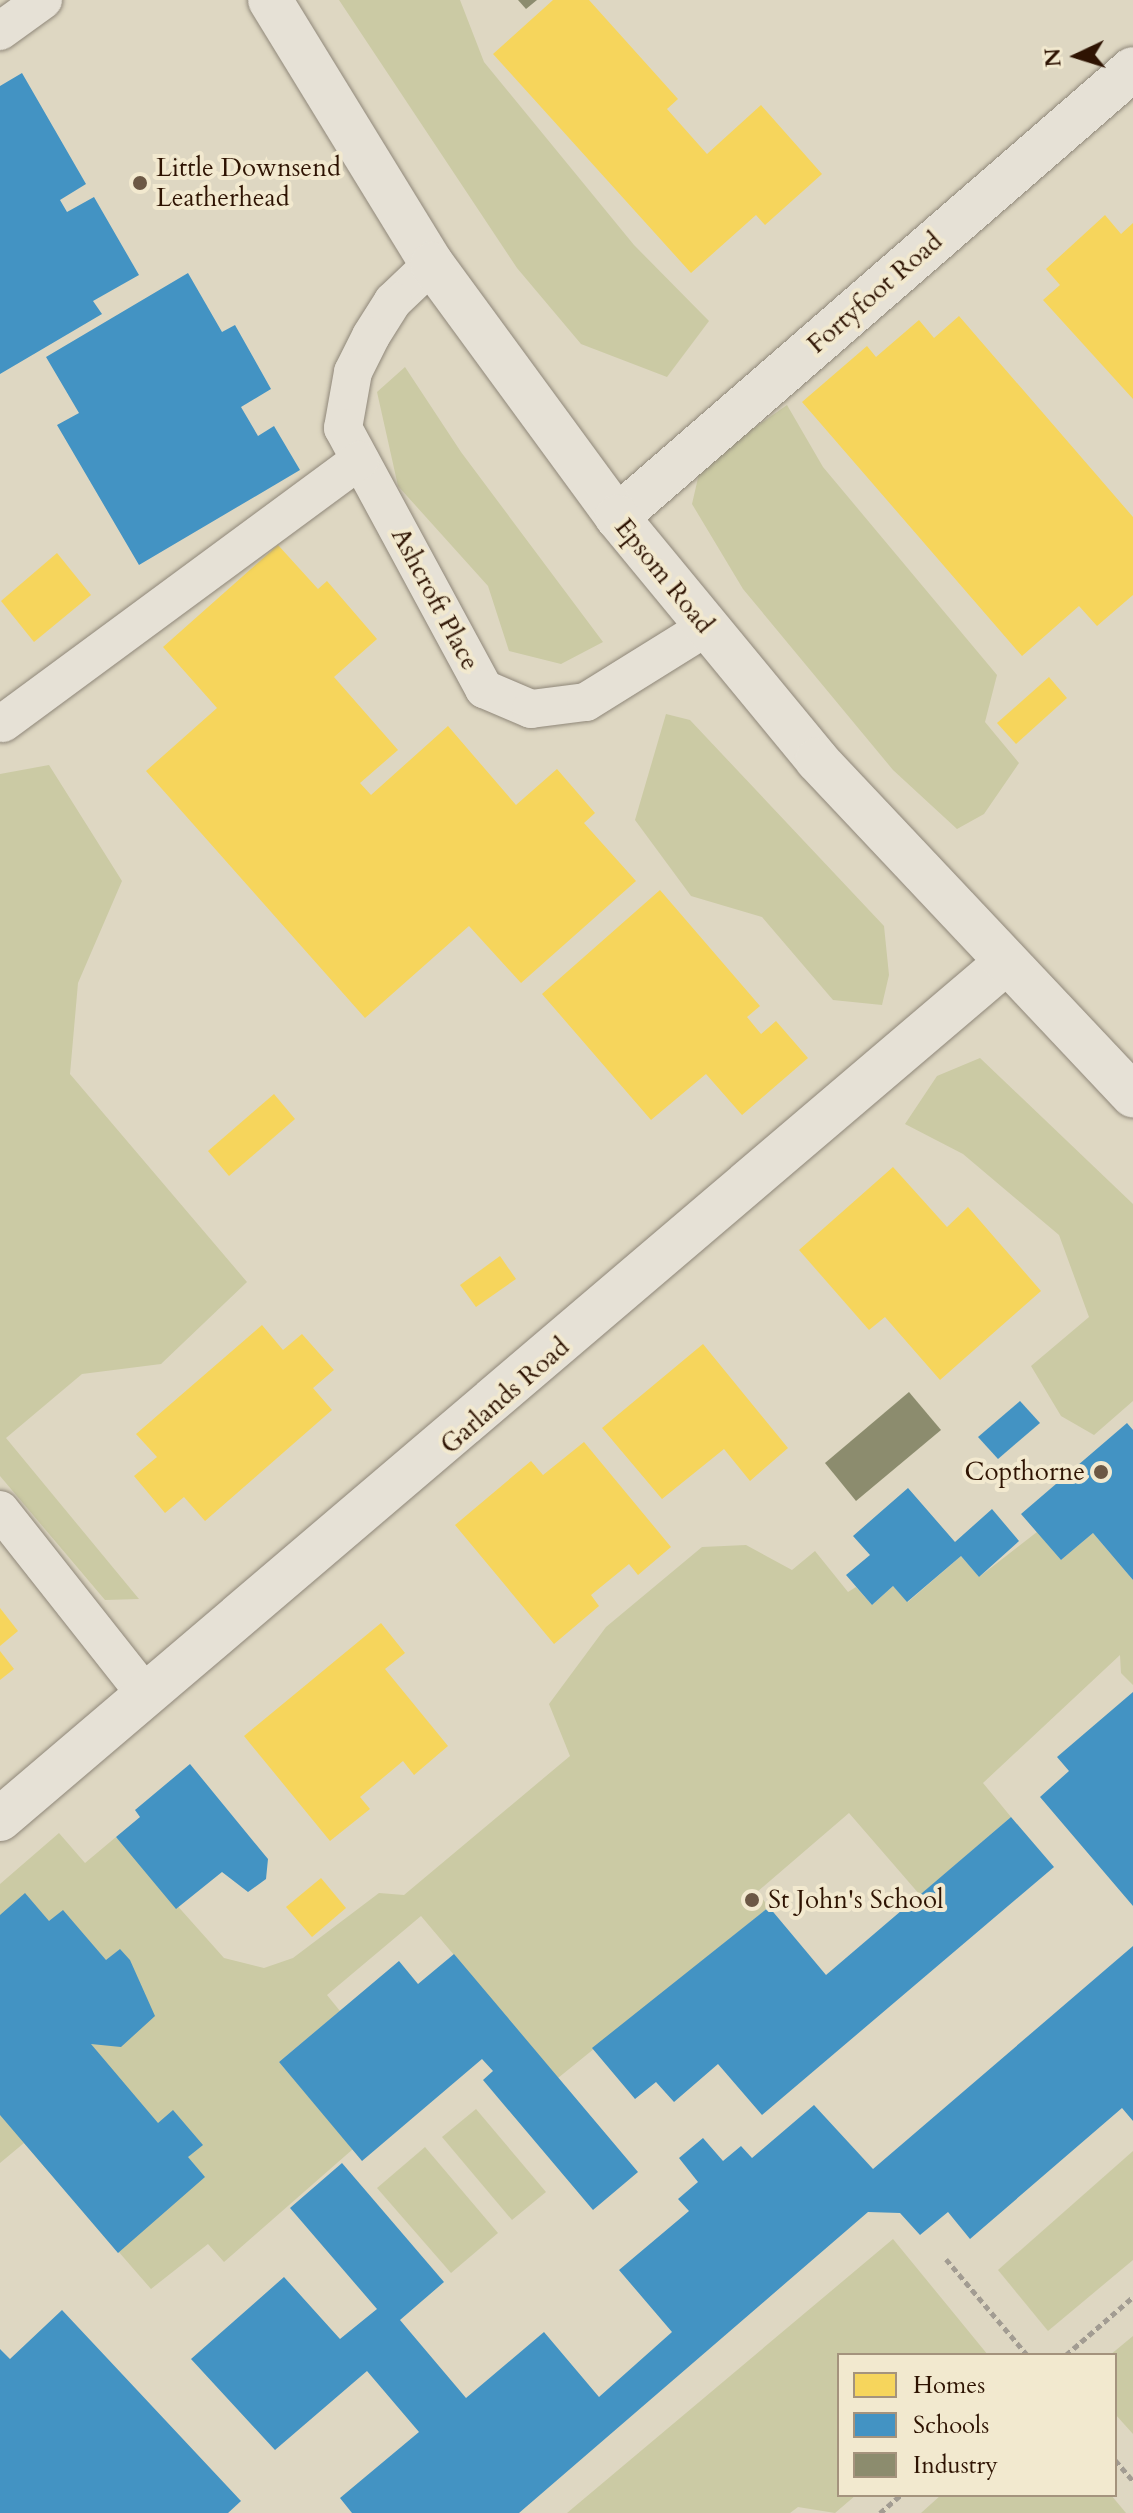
<!DOCTYPE html>
<style>
body{margin:0}
#map{position:relative;width:1133px;height:2513px;overflow:hidden;background:#ded7c2;font-family:Cardo,serif}
div>[style]{position:absolute}
[style*='--x']{left:calc(var(--x)*1px);top:calc(var(--y)*1px);width:calc(var(--w)*1px);rotate:calc(var(--a)*1deg)}
.green>*{inset:0;background:#cbcaa4}
.homes>*{inset:0;background:#f6d55c}
.schools>*{inset:0;background:#4393c3}
.industry>*{inset:0;background:#8c8c6e}
.path>*{height:5px;margin-top:-2.5px;transform-origin:0;background:repeating-linear-gradient(90deg,#a29c92 0 6px,transparent 0 10px)}
.roads{filter:drop-shadow(0 0 2px #8f8779) drop-shadow(0 0 2px #8f8779)}
.lane>*{height:38px;margin:-19px;padding:0 19px;transform-origin:19px;border-radius:19px;background:#e6e1d6}
.street>*{height:44px;margin:-22px;padding:0 22px;transform-origin:22px;border-radius:22px;background:#e6e1d6}
.secondary>*{height:44px;margin:-22px;padding:0 22px;transform-origin:22px;border-radius:22px;background:#e6e1d6}
.dots>*{width:22px;height:22px;translate:-50% -50%;box-sizing:border-box;border:4px solid #f2e9cf;border-radius:50%}
span{translate:-50% -50%;white-space:nowrap;text-align:center;line-height:1.15;-webkit-text-stroke:8px #f2e9cf;paint-order:stroke}
.poi-label{font-size:26px;color:#2e1302}
.left{translate:0 -50%;text-align:left}
.right{translate:-100% -50%;text-align:right}
.street-label{font-size:26px;color:#2e1302}
.legend{position:absolute;left:837px;top:2353px;width:280px;height:144px;box-sizing:border-box;background:#f2e9cf;border:2px solid #a4937d;margin:0;padding:10px 14px;list-style:none;font-size:24px;color:#2e1302}
.legend li{display:flex;align-items:center;gap:16px;height:40px}
.legend b{width:40px;border:2px solid #a4937d}
.north{position:absolute;left:1037px;top:16px;width:80px;height:80px;-webkit-text-stroke:6px #f2e9cf;paint-order:stroke;rotate:266deg;font-size:22px;font-weight:700;line-height:32px;text-align:center;color:#2e1302}
.north::after{content:'';display:block;margin:auto;width:28px;height:36px;background:#2e1302;clip-path:polygon(50% 0,100% 100%,50% 72%,0 100%)}
</style>
<div id="map">
<div class="green">
<div style="clip-path:polygon(339px 0,460px 0,484px 62px,634px 245px,709px 321px,667px 377px,581px 344px,517px 268px)"></div>
<div style="clip-path:polygon(405px 367px,461px 452px,603px 642px,561px 664px,509px 651px,488px 586px,398px 486px,377px 392px)"></div>
<div style="clip-path:polygon(787px 405px,823px 467px,997px 675px,985px 722px,1019px 763px,984px 814px,957px 829px,893px 770px,743px 589px,692px 504px,701px 465px)"></div>
<div style="clip-path:polygon(666px 714px,690px 720px,884px 926px,889px 975px,882px 1005px,833px 1000px,762px 917px,691px 896px,635px 820px)"></div>
<div style="clip-path:polygon(49px 765px,122px 881px,78px 983px,70px 1074px,247px 1282px,161px 1364px,82px 1374px,6px 1438px,139px 1599px,105px 1600px,0 1476px,0 774px)"></div>
<div style="clip-path:polygon(980px 1058px,1133px 1204px,1133px 1401px,1094px 1435px,1061px 1416px,1031px 1366px,1089px 1317px,1059px 1235px,963px 1154px,905px 1124px,937px 1076px)"></div>
<div style="clip-path:polygon(1037px 1532px,1061px 1560px,1093px 1533px,1133px 1580px,1133px 1685px,1121px 1673px,1120px 1655px,983px 1783px,1011px 1817px,920px 1895px,849px 1813px,757px 1892px,769px 1907px,558px 2078px,421px 1916px,327px 1995px,340px 2011px,279px 2062px,353px 2149px,224px 2262px,208px 2244px,151px 2289px,24px 2143px,0 2163px,0 1884px,59px 1833px,85px 1863px,116px 1837px,224px 1958px,264px 1968px,293px 1958px,379px 1893px,404px 1895px,570px 1756px,549px 1704px,606px 1627px,702px 1547px,746px 1545px,792px 1570px,815px 1551px,848px 1592px,856px 1587px,872px 1605px,893px 1586px,908px 1602px,961px 1556px,979px 1577px)"></div>
<div style="clip-path:polygon(476px 2109px,546px 2192px,512px 2220px,442px 2137px)"></div>
<div style="clip-path:polygon(425px 2147px,498px 2233px,451px 2273px,377px 2188px)"></div>
<div style="clip-path:polygon(1133px 2151px,1133px 2260px,1048px 2331px,998px 2270px)"></div>
<div style="clip-path:polygon(893px 2239px,988px 2355px,839px 2355px,839px 2495px,856px 2495px,835px 2513px,798px 2507px,790px 2513px,567px 2513px)"></div>
<div style="clip-path:polygon(1133px 2336px,1133px 2434px,1115px 2414px,1110px 2355px)"></div>
<div style="clip-path:polygon(941px 2495px,1111px 2495px,1126px 2513px,921px 2513px)"></div>
</div>
<div class="homes">
<div style="clip-path:polygon(553px 0,589px 0,678px 99px,667px 109px,707px 154px,761px 105px,822px 174px,765px 225px,756px 215px,691px 273px,493px 54px)"></div>
<div style="clip-path:polygon(1105px 215px,1121px 234px,1133px 223px,1133px 399px,1043px 300px,1060px 285px,1046px 269px)"></div>
<div style="clip-path:polygon(959px 316px,1133px 517px,1133px 595px,1097px 626px,1079px 606px,1022px 656px,802px 402px,867px 346px,876px 357px,919px 320px,934px 338px)"></div>
<div style="clip-path:polygon(278px 545px,318px 589px,327px 581px,377px 639px,334px 677px,398px 750px,360px 783px,371px 795px,448px 726px,516px 805px,557px 769px,595px 813px,584px 823px,636px 881px,521px 983px,469px 926px,365px 1018px,146px 771px,217px 708px,163px 647px)"></div>
<div style="clip-path:polygon(57px 553px,91px 595px,34px 642px,1px 601px)"></div>
<div style="clip-path:polygon(1049px 677px,1067px 698px,1016px 744px,997px 723px)"></div>
<div style="clip-path:polygon(660px 890px,760px 1006px,747px 1017px,761px 1034px,776px 1021px,808px 1058px,742px 1115px,706px 1074px,651px 1120px,542px 994px)"></div>
<div style="clip-path:polygon(274px 1094px,295px 1119px,229px 1176px,208px 1151px)"></div>
<div style="clip-path:polygon(893px 1167px,947px 1227px,968px 1207px,1041px 1291px,940px 1380px,885px 1317px,869px 1330px,799px 1250px)"></div>
<div style="clip-path:polygon(500px 1256px,516px 1279px,476px 1307px,460px 1285px)"></div>
<div style="clip-path:polygon(262px 1325px,283px 1350px,302px 1334px,334px 1370px,313px 1388px,332px 1410px,205px 1521px,184px 1497px,165px 1513px,134px 1476px,157px 1457px,136px 1434px)"></div>
<div style="clip-path:polygon(703px 1344px,788px 1448px,750px 1481px,724px 1449px,662px 1499px,602px 1428px)"></div>
<div style="clip-path:polygon(584px 1442px,671px 1547px,638px 1575px,629px 1564px,591px 1595px,599px 1606px,554px 1644px,455px 1525px,531px 1461px,543px 1475px)"></div>
<div style="clip-path:polygon(0 1608px,18px 1631px,0 1646px)"></div>
<div style="clip-path:polygon(381px 1623px,405px 1653px,385px 1669px,448px 1746px,414px 1775px,403px 1761px,360px 1797px,370px 1809px,330px 1841px,244px 1736px)"></div>
<div style="clip-path:polygon(0 1651px,14px 1669px,0 1680px)"></div>
<div style="clip-path:polygon(321px 1878px,346px 1908px,312px 1937px,286px 1907px)"></div>
</div>
<div class="schools">
<div style="clip-path:polygon(22px 73px,86px 184px,60px 200px,67px 212px,94px 197px,139px 275px,93px 301px,102px 314px,0 374px,0 86px)"></div>
<div style="clip-path:polygon(188px 273px,222px 332px,235px 325px,271px 389px,241px 407px,258px 436px,274px 426px,300px 470px,139px 565px,57px 425px,79px 413px,46px 357px)"></div>
<div style="clip-path:polygon(1020px 1401px,1040px 1423px,998px 1459px,978px 1437px)"></div>
<div style="clip-path:polygon(1127px 1423px,1133px 1430px,1133px 1580px,1093px 1533px,1061px 1560px,1021px 1514px)"></div>
<div style="clip-path:polygon(908px 1488px,955px 1542px,992px 1509px,1019px 1541px,979px 1577px,961px 1556px,907px 1602px,893px 1586px,872px 1605px,846px 1575px,870px 1555px,853px 1536px)"></div>
<div style="clip-path:polygon(1133px 1692px,1133px 1906px,1040px 1797px,1069px 1771px,1057px 1757px)"></div>
<div style="clip-path:polygon(190px 1764px,268px 1859px,266px 1879px,248px 1892px,222px 1872px,176px 1909px,116px 1837px,140px 1817px,135px 1810px)"></div>
<div style="clip-path:polygon(1011px 1817px,1054px 1867px,762px 2115px,718px 2064px,674px 2102px,656px 2082px,635px 2099px,592px 2048px,769px 1907px,826px 1975px)"></div>
<div style="clip-path:polygon(25px 1893px,49px 1921px,63px 1910px,106px 1960px,120px 1949px,130px 1960px,155px 2016px,121px 2047px,91px 2044px,158px 2123px,173px 2110px,203px 2145px,188px 2157px,205px 2177px,118px 2253px,0 2115px,0 1915px)"></div>
<div style="clip-path:polygon(1133px 1946px,1133px 2121px,1122px 2108px,970px 2239px,948px 2212px,920px 2235px,900px 2213px,868px 2212px,519px 2513px,352px 2513px,340px 2498px,419px 2432px,367px 2371px,275px 2450px,191px 2359px,284px 2277px,340px 2339px,377px 2309px,290px 2208px,342px 2163px,444px 2282px,400px 2320px,466px 2398px,544px 2332px,599px 2397px,672px 2332px,619px 2270px,689px 2211px,678px 2199px,698px 2182px,679px 2158px,703px 2138px,723px 2161px,741px 2146px,752px 2158px,814px 2105px,873px 2169px)"></div>
<div style="clip-path:polygon(454px 1954px,638px 2172px,593px 2210px,483px 2080px,493px 2071px,482px 2059px,362px 2161px,279px 2062px,399px 1961px,418px 1984px)"></div>
<div style="clip-path:polygon(62px 2310px,241px 2501px,228px 2513px,0 2513px,0 2349px,10px 2359px)"></div>
</div>
<div class="industry">
<div style="clip-path:polygon(518px 0,537px 0,526px 9px)"></div>
<div style="clip-path:polygon(909px 1392px,941px 1430px,856px 1501px,825px 1463px)"></div>
</div>
<div class="path">
<div style="--x:946;--y:2259;--w:126;--a:49.8"></div>
<div style="--x:1066;--y:2355;--w:89;--a:-40.9"></div>
<div style="--x:1115;--y:2460;--w:28;--a:49"></div>
<div style="--x:880;--y:2513;--w:28;--a:-41"></div>
</div>
<div class="roads">
<div class="lane">
<div style="--x:0;--y:31;--w:53;--a:-35.8"></div>
<div style="--x:432;--y:264;--w:54;--a:136.5"></div>
<div style="--x:393;--y:301;--w:41;--a:122.2"></div>
<div style="--x:371;--y:336;--w:40;--a:116.6"></div>
<div style="--x:353;--y:372;--w:57;--a:100.1"></div>
<div style="--x:343;--y:428;--w:297;--a:61.6"></div>
<div style="--x:484;--y:689;--w:51;--a:23.1"></div>
<div style="--x:531;--y:709;--w:55;--a:-7.3"></div>
<div style="--x:586;--y:702;--w:140;--a:-31.9"></div>
<div style="--x:3;--y:723;--w:443;--a:-36.4"></div>
<div style="--x:0;--y:1510;--w:237;--a:51.7"></div>
</div>
<div class="street">
<div style="--x:617;--y:517;--w:683;--a:-40.97"></div>
<div style="--x:0;--y:1819;--w:1317;--a:-40.41"></div>
</div>
<div class="secondary">
<div style="--x:270;--y:0;--w:310;--a:58.5"></div>
<div style="--x:432;--y:264;--w:313;--a:53.8"></div>
<div style="--x:617;--y:517;--w:315;--a:50.5"></div>
<div style="--x:817;--y:760;--w:461;--a:46.7"></div>
</div>
</div>
<div class="dots">
<div style="left:140px;top:183px;background:#6c5845"></div>
<div style="left:1101px;top:1472px;background:#6c5845"></div>
<div style="left:752px;top:1900px;background:#6c5845"></div>
</div>
<div class="poi-label">
<span class="left" style="left:156px;top:183px">Little Downsend<br>Leatherhead</span>
<span class="right" style="left:1085px;top:1472px">Copthorne</span>
<span class="left" style="left:768px;top:1900px">St John's School</span>
</div>
<div class="street-label">
<span style="left:875px;top:293px;rotate:-41deg">Fortyfoot Road</span>
<span style="left:664px;top:576px;rotate:51deg">Epsom Road</span>
<span style="left:435px;top:599px;rotate:62deg">Ashcroft Place</span>
<span style="left:505px;top:1396px;rotate:-41deg">Garlands Road</span>
</div>
<ul class="legend">
<li><b style="height:22px;background:#f6d55c"></b>Homes</li>
<li><b style="height:22px;background:#4393c3"></b>Schools</li>
<li><b style="height:22px;background:#8c8c6e"></b>Industry</li>
</ul>
<div class="north">N</div>
</div>
